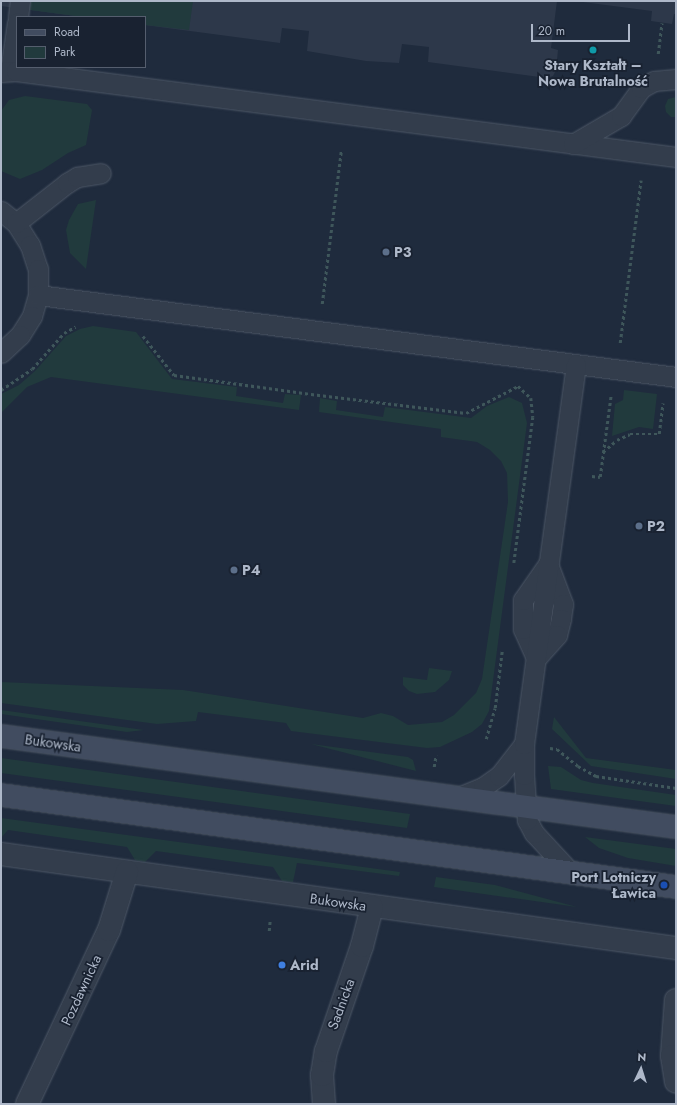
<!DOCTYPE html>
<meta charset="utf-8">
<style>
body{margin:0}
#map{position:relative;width:677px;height:1105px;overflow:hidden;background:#1f2b3d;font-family:Jost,sans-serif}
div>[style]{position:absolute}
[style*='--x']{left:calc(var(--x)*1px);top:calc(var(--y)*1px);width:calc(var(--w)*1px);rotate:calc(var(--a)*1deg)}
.airport>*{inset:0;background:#2d384a}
.green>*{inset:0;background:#213a3d}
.path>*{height:2.5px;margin-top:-1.25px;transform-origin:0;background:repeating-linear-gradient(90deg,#3f575b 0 3px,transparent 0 6px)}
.roads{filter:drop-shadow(0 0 1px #4e5867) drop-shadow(0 0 1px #4e5867)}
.lane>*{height:19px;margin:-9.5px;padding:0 9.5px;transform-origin:9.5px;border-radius:9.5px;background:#333d4c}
.street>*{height:22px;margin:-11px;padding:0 11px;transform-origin:11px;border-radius:11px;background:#333d4c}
.secondary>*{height:22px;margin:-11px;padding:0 11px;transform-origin:11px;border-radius:11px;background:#414c60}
.dots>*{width:11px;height:11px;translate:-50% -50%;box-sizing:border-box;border:2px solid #192231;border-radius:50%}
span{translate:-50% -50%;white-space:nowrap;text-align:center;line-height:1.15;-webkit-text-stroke:3.5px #192231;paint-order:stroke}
.poi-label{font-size:14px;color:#aeb8c9;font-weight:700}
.left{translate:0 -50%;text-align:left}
.right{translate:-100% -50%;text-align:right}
.street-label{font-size:14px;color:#aeb8c9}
.frame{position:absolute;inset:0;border:2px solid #aeb8c9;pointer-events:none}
.legend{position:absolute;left:16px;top:16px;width:130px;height:52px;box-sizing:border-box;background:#192231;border:1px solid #555e6e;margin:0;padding:5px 7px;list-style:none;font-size:12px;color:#aeb8c9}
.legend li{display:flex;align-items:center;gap:8px;height:20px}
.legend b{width:20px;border:1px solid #555e6e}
.north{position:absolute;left:621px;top:1049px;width:40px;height:40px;-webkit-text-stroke:3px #192231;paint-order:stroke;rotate:4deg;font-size:11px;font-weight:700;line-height:16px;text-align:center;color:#aeb8c9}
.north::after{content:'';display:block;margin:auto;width:14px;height:18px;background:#aeb8c9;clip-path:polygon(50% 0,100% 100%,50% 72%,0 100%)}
.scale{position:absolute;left:531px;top:24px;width:99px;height:18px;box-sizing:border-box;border:2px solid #aeb8c9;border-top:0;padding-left:5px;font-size:12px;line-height:14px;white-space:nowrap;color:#aeb8c9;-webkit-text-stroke:3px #192231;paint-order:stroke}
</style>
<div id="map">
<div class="airport">
<div style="clip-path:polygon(1px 1px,557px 1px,551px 48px,558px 50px,556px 70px,553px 76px,547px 78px,428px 62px,429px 47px,402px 44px,399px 63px,366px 61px,307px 51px,309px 31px,282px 28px,280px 43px,145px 25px,145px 17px,83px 17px,1px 6px)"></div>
<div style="clip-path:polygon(575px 1px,676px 1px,676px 14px,674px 14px,672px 24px,651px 21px,652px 11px)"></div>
</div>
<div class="green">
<div style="clip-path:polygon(31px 1px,193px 1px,189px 30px,145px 25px,145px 17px,83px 17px,30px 10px)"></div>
<div style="clip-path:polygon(25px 96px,87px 104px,92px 110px,86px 145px,68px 153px,42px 170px,20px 179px,1px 171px,1px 111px,9px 100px)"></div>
<div style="clip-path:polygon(676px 97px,676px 117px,671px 117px,666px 112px,665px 106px,668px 99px)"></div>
<div style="clip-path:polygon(96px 200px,86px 269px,70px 253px,66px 230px,69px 220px,78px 204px)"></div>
<div style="clip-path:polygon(93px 326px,136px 332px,172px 379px,237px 387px,236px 396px,283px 403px,285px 394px,301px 395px,299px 410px,51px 377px,27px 387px,1px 413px,1px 394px,19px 385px,35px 371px,66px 336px,80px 329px)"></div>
<div style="clip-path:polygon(624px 390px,657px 394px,653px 429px,639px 427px,612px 436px,615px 404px,623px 400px)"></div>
<div style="clip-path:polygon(509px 397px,522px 403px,527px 423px,489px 711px,482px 724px,472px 732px,440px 747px,427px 748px,291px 731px,286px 723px,198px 712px,196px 721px,157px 724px,1px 703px,1px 682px,183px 690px,363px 718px,381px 713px,393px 716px,408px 725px,442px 722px,454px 715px,476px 693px,482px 679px,508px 502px,507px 473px,501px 461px,490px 450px,477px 442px,441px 437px,441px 429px,319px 412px,320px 398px,337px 401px,336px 410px,383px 417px,385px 407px,471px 418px,487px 406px)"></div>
<div style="clip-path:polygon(429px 668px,452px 671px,449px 680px,435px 692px,417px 694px,409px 691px,403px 685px,403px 677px,427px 680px)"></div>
<div style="clip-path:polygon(1px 710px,144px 730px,127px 732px,1px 714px)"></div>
<div style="clip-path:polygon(554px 717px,586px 758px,676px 770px,676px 779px,591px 766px,552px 729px)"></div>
<div style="clip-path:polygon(311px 744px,408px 757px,413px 760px,416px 771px)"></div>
<div style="clip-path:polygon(1px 758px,410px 814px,407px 828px,1px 773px)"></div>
<div style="clip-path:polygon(548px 766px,561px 767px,581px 780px,593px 783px,676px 795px,676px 806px,551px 789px)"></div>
<div style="clip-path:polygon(1px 818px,400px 872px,399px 876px,297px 863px,293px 882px,282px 881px,273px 867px,156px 851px,145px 862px,135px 860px,127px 847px,8px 830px,1px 838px)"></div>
<div style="clip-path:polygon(585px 837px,676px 849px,676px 866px,628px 858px,599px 848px)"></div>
<div style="clip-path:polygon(436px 877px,495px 885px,577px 907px,434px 887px)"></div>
</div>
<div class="path">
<div style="--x:658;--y:54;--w:31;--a:-83"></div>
<div style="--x:322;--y:304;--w:154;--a:-82.9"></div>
<div style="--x:143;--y:336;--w:50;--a:51.5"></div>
<div style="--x:174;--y:375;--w:138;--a:7.9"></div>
<div style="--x:311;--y:394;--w:156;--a:7"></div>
<div style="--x:466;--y:413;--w:59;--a:-27.4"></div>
<div style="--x:518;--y:386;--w:18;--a:43"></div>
<div style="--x:531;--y:398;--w:19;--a:84"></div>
<div style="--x:533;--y:417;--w:147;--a:97.4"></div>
<div style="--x:620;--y:343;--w:164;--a:-82.7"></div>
<div style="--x:1;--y:390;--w:37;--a:-34"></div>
<div style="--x:32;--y:369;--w:48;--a:-48.4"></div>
<div style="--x:64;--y:333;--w:13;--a:-29"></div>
<div style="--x:603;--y:452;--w:18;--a:-41"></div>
<div style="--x:617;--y:440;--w:14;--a:-25"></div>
<div style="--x:630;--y:434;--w:29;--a:0"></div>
<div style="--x:659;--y:434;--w:31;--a:-83"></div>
<div style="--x:592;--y:476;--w:8;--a:7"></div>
<div style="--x:600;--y:477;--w:83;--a:-82.4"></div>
<div style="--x:486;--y:739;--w:32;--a:-74"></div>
<div style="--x:495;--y:708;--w:57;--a:-83"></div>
<div style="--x:550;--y:748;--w:7;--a:8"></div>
<div style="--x:557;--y:749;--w:27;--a:39"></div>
<div style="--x:578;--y:766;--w:21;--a:29"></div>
<div style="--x:596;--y:776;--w:81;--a:8.5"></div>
<div style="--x:434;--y:767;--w:12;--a:-81"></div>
<div style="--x:269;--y:931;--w:11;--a:-85"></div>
</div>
<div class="roads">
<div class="lane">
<div style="--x:18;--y:17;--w:16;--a:-83"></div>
<div style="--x:10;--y:71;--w:49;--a:-81.7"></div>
<div style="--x:1;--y:72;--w:15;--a:-4"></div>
<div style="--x:16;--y:71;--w:666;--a:7.42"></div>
<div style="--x:573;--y:144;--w:56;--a:-30.3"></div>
<div style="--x:621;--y:116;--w:34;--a:-54"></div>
<div style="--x:641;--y:88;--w:15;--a:-28"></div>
<div style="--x:654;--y:81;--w:22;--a:-5"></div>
<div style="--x:1;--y:211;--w:19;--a:39"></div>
<div style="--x:16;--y:223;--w:26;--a:58"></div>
<div style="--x:30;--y:245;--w:25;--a:72"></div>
<div style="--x:38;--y:269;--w:26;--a:90"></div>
<div style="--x:38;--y:295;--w:22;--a:106"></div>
<div style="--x:32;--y:316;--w:22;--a:122"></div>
<div style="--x:20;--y:335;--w:26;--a:137"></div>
<div style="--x:16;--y:223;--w:65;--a:-38.1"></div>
<div style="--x:67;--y:183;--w:12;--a:-31"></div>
<div style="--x:77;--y:177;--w:24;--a:-9"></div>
<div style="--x:38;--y:295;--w:643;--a:7.32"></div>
<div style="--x:548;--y:564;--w:43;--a:69.4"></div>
<div style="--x:563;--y:604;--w:15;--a:98"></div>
<div style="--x:561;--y:619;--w:16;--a:104"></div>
<div style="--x:557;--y:635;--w:31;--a:132"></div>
<div style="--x:536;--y:658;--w:32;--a:-114"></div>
<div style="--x:523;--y:629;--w:29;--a:-90"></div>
<div style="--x:523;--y:600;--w:44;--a:-55.2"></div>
<div style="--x:456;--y:798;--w:29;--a:-22"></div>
<div style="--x:483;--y:787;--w:19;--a:-35"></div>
<div style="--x:499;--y:776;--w:41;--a:-52"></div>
<div style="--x:572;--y:874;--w:56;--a:-132.8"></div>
<div style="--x:534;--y:833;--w:15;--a:-118"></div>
<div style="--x:527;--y:820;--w:45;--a:-93.8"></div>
<div style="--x:524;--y:775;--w:31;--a:-90"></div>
<div style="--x:524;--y:744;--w:383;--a:-82.2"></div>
</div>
<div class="street">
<div style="--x:1;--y:854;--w:682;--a:7.93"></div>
<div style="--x:676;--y:1000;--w:56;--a:94.1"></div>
<div style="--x:672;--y:1056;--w:26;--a:81"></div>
<div style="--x:27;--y:1104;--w:192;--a:-64.8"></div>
<div style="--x:109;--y:930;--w:61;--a:-72.8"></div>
<div style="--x:324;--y:1104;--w:29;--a:-94"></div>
<div style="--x:322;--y:1075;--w:24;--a:-81"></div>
<div style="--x:326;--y:1051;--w:111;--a:-71.1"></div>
<div style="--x:362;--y:946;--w:40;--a:-75.6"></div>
</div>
<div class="secondary">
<div style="--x:1;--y:736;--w:681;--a:7.68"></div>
<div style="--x:1;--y:795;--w:681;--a:7.76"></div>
</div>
</div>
<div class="dots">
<div style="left:593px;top:50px;background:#0f9aa8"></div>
<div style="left:386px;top:252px;background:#5c6f8a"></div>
<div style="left:639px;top:526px;background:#5c6f8a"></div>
<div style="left:234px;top:570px;background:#5c6f8a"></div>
<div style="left:664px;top:885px;background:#1a4fb4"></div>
<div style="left:282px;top:965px;background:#3f7fe0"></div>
</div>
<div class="poi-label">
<span style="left:593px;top:73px">Stary Kształt –<br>Nowa Brutalność</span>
<span class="left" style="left:394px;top:252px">P3</span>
<span class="left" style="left:647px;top:526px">P2</span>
<span class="left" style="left:242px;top:570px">P4</span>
<span class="right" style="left:656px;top:885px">Port Lotniczy<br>Ławica</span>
<span class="left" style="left:290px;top:965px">Arid</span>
</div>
<div class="street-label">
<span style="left:53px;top:743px;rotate:8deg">Bukowska</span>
<span style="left:338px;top:902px;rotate:8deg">Bukowska</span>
<span style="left:81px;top:990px;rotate:-65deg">Pozdawnicka</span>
<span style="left:341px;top:1004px;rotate:-70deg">Sadnicka</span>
</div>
<div class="frame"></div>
<ul class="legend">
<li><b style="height:5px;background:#414c60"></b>Road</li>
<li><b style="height:11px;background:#213a3d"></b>Park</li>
</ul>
<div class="north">N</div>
<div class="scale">20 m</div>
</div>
